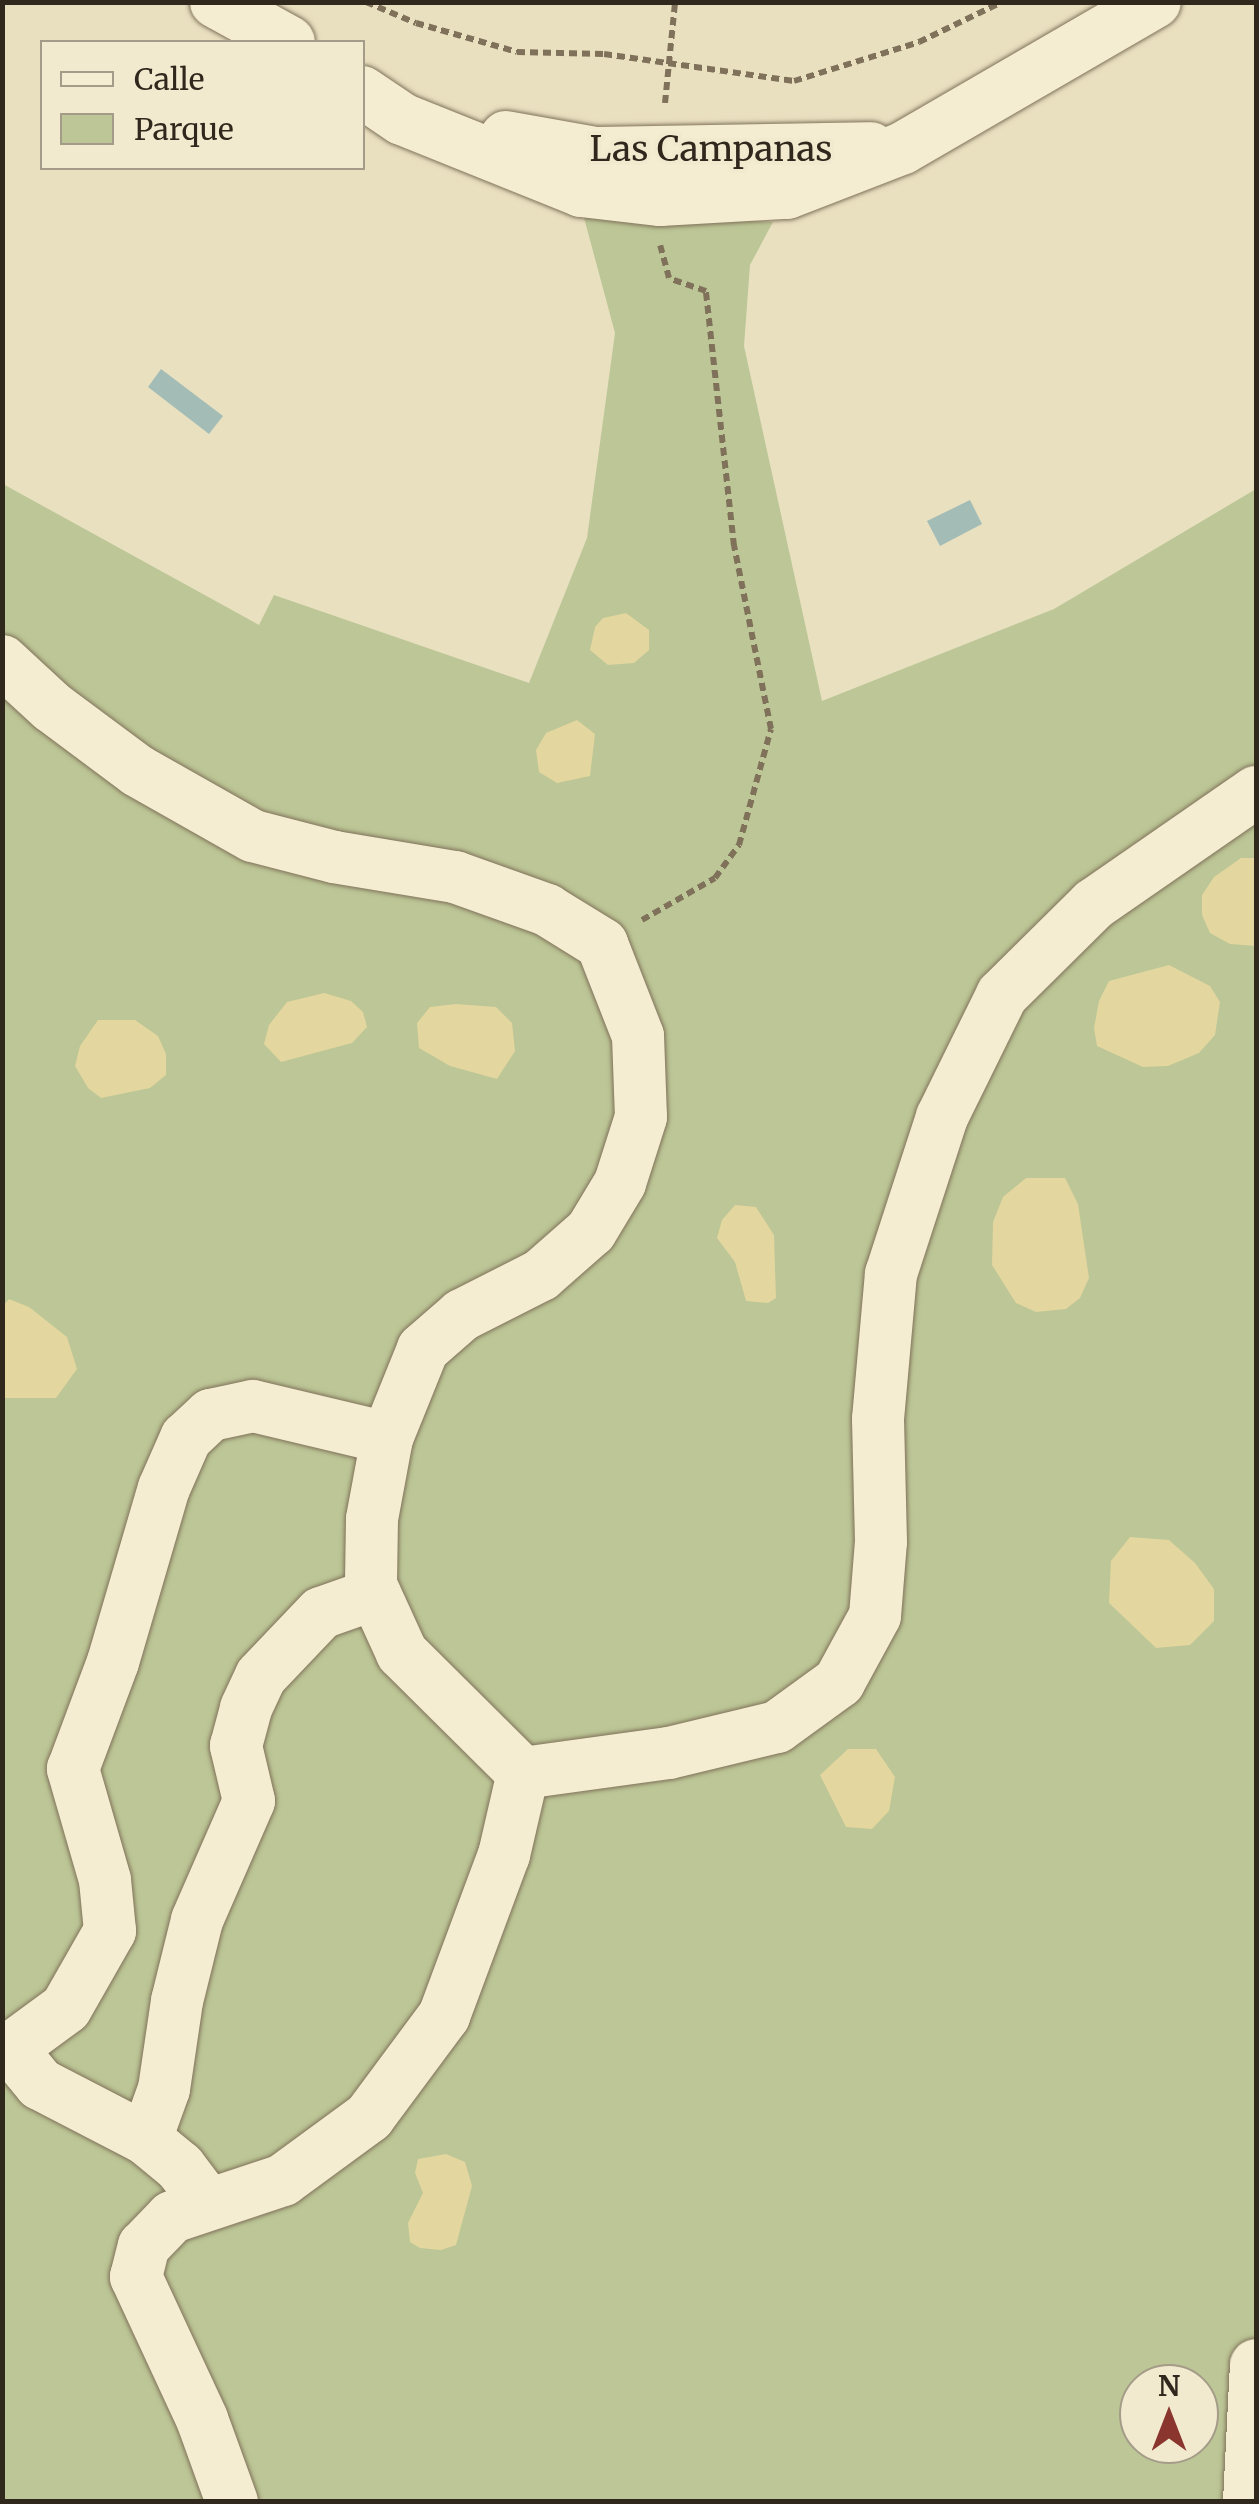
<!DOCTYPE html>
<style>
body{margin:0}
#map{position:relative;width:1259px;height:2504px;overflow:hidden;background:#e9e0c0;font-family:Merriweather,serif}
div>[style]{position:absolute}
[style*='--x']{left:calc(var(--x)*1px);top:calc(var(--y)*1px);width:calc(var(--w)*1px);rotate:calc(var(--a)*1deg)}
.green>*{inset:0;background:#bcc696}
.sand>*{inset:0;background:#e3d69f}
.water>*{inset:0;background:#a3bcb6}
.path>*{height:6px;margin-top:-3px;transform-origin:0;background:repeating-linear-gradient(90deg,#80725a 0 8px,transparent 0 13px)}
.roads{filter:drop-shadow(0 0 2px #80725a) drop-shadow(0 0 2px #80725a)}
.minor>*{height:52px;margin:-26px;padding:0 26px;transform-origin:26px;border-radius:26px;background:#f5edd2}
span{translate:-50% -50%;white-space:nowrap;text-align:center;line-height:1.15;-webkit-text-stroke:8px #f1eacf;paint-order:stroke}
.street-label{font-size:35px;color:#31281d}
.frame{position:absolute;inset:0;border:5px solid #31281d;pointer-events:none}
.legend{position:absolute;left:40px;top:40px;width:325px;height:130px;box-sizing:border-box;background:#f1eacf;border:2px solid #a49c88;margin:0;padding:12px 18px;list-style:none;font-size:30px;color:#31281d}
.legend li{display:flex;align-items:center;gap:20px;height:50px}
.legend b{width:50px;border:2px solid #a49c88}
.north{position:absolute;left:1119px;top:2364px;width:100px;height:100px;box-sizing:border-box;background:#f1eacf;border:2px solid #a49c88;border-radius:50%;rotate:0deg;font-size:28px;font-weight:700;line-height:40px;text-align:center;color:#31281d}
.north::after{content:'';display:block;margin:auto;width:35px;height:45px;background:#8a362f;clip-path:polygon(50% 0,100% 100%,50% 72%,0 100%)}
</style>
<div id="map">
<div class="green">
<div style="clip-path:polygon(evenodd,583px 214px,773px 222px,750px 265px,744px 346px,822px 701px,1054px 609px,1256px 489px,1256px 2501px,3px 2501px,3px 484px,259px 625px,274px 595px,529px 683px,587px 538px,615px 333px,583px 214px,1139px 2384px,1199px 2384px,1199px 2444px,1139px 2444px,1139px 2384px)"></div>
</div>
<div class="sand">
<div style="clip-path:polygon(626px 613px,649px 630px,649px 650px,634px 663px,608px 665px,590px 650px,595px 627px,603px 618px)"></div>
<div style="clip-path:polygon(577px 720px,595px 734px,590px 776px,557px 783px,539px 772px,536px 750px,546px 733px)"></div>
<div style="clip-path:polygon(1241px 858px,1256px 858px,1256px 946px,1230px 944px,1210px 933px,1202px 915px,1202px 895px,1214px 877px)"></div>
<div style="clip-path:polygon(1169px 965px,1210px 986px,1220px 1002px,1215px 1035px,1199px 1053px,1168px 1066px,1143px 1067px,1097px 1046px,1094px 1028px,1099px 1001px,1109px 981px)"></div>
<div style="clip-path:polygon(324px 993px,351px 1001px,363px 1012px,367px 1027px,352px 1043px,281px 1062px,264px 1044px,269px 1025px,287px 1002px)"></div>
<div style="clip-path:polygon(456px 1004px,496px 1007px,512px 1023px,515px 1051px,497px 1079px,450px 1066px,419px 1048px,417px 1023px,430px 1007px)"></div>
<div style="clip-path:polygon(98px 1020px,135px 1020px,158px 1036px,166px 1054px,166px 1075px,150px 1088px,101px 1098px,88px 1088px,75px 1066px,80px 1046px)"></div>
<div style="clip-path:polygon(1026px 1178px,1065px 1178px,1078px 1204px,1089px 1278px,1080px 1298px,1066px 1309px,1036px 1312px,1016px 1303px,992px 1265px,993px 1222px,1003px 1197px)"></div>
<div style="clip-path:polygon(735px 1205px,756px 1207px,774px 1235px,776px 1298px,768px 1303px,746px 1301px,735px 1262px,717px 1238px,722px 1220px)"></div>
<div style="clip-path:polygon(9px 1299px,29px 1307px,67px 1337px,77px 1369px,56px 1398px,3px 1398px,3px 1306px)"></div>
<div style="clip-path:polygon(1130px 1537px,1169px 1540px,1195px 1563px,1214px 1589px,1214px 1621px,1190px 1645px,1156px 1648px,1109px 1603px,1111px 1561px)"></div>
<div style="clip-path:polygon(848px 1749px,876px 1749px,895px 1777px,889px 1811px,872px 1829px,846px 1827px,820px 1775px)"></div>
<div style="clip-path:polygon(446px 2154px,465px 2162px,472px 2186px,456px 2245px,441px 2250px,420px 2248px,410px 2242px,408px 2223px,423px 2193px,415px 2173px,418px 2159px)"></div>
</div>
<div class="water">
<div style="clip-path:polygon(161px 369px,223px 416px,209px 434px,148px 387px)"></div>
<div style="clip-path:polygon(970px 500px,982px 524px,940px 546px,927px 521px)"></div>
</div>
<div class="path">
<div style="--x:366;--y:2;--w:54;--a:22.8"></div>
<div style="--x:416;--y:23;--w:105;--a:16"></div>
<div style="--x:517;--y:52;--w:87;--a:1.3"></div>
<div style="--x:604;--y:54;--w:192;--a:8.1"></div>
<div style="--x:794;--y:81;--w:131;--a:-17.3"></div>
<div style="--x:919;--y:42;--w:92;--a:-25.7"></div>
<div style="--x:665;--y:103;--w:101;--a:-84.3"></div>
<div style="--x:642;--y:920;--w:84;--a:-29.9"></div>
<div style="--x:715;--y:878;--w:41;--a:-54"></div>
<div style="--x:739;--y:845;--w:120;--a:-74.6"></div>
<div style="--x:771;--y:729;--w:187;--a:-101.4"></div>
<div style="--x:734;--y:546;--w:257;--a:-96.3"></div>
<div style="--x:706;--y:291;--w:39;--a:-161"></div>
<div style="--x:669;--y:278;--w:34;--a:-105"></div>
</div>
<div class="roads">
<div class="minor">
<div style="--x:216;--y:2;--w:83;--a:28.7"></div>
<div style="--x:362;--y:92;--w:48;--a:34"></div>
<div style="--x:402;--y:119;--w:193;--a:21.9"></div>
<div style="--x:581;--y:191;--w:80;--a:6.5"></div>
<div style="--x:660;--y:200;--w:127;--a:-3.2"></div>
<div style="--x:787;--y:193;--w:124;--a:-21.2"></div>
<div style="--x:903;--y:148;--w:291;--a:-30.1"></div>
<div style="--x:506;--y:137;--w:90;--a:10.2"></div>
<div style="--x:595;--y:153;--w:276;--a:-1"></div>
<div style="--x:2;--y:661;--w:68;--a:42.6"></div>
<div style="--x:52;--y:707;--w:107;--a:36.7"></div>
<div style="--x:138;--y:771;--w:132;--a:29.5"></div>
<div style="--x:253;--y:836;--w:84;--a:14.5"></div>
<div style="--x:334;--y:857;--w:123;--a:9.4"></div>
<div style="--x:455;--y:877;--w:98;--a:19.7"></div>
<div style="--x:547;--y:910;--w:65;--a:31.7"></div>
<div style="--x:602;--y:944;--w:99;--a:68.6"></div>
<div style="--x:638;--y:1036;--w:81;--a:87.9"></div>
<div style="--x:641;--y:1117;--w:69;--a:107.7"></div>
<div style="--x:620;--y:1183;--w:56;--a:121.1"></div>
<div style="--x:591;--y:1231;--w:67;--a:138.7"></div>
<div style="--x:541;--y:1275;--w:89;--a:153.1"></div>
<div style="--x:462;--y:1315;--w:52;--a:138.9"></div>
<div style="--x:423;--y:1349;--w:96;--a:112"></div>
<div style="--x:387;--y:1438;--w:82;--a:100.5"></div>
<div style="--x:372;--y:1519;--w:66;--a:90.9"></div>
<div style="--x:371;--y:1585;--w:75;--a:65.5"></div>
<div style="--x:402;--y:1653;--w:170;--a:44.8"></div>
<div style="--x:523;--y:1773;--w:147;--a:-7.8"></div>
<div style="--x:669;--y:1753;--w:111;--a:-13.5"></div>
<div style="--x:777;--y:1727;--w:77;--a:-36"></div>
<div style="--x:839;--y:1682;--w:75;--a:-61.4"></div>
<div style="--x:875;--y:1616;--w:74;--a:-85.4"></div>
<div style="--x:881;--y:1542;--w:123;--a:-91.4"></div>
<div style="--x:878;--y:1419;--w:146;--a:-84.9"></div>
<div style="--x:891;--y:1274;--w:165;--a:-72"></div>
<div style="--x:942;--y:1117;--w:136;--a:-63.8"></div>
<div style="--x:1002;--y:995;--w:129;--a:-44.7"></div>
<div style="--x:1094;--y:904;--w:197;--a:-34.7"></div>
<div style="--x:12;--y:2050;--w:44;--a:50.5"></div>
<div style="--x:40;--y:2084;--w:119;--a:27.4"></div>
<div style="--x:146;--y:2139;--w:44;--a:39.5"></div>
<div style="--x:180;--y:2167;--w:46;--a:52.9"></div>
<div style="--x:2;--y:2055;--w:79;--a:-36.3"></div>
<div style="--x:66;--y:2008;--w:89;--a:-60.3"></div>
<div style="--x:110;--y:1931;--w:51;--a:-95.6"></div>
<div style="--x:105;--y:1880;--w:116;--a:-106.1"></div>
<div style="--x:73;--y:1769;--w:114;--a:-69.5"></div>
<div style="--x:113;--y:1662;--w:181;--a:-73.7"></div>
<div style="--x:164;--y:1488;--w:55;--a:-66.3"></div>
<div style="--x:186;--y:1438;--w:34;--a:-43"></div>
<div style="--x:211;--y:1415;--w:43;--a:-12.1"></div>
<div style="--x:253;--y:1406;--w:138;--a:13.4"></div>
<div style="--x:146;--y:2139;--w:53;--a:-70.2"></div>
<div style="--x:164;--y:2089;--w:89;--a:-81.6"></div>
<div style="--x:177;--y:2001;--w:83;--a:-76.1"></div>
<div style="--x:197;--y:1920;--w:130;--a:-66.4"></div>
<div style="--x:249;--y:1801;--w:57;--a:-103.3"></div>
<div style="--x:236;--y:1746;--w:39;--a:-75"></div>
<div style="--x:246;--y:1708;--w:35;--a:-65"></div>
<div style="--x:261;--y:1676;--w:87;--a:-46.4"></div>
<div style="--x:321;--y:1613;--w:57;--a:-19.4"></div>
<div style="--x:232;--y:2502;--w:88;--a:-109.9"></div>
<div style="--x:202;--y:2419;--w:157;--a:-114.9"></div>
<div style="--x:136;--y:2277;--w:32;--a:-76"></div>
<div style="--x:144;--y:2246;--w:40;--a:-46"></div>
<div style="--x:172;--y:2217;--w:117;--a:-18.4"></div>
<div style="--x:283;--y:2180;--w:107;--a:-36.2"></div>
<div style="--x:369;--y:2117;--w:126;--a:-53.4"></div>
<div style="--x:444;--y:2016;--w:172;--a:-69.6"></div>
<div style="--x:504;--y:1855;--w:84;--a:-77"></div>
<div style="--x:1249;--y:2502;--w:137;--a:-87.1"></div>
</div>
</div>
<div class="street-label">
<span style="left:711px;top:149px">Las Campanas</span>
</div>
<div class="frame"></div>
<ul class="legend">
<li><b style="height:12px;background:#f5edd2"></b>Calle</li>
<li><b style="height:28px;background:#bcc696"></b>Parque</li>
</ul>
<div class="north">N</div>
</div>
